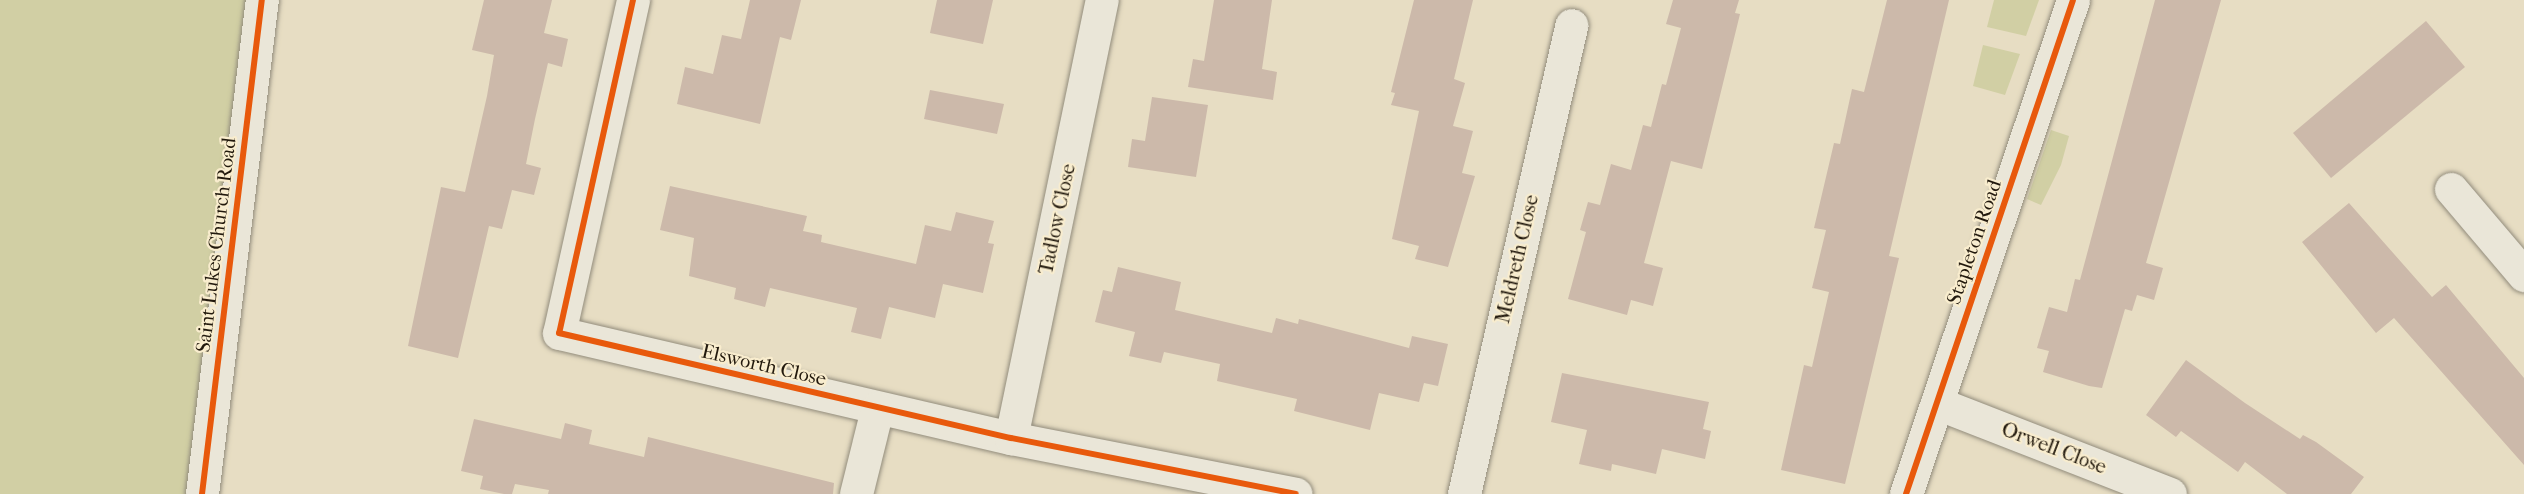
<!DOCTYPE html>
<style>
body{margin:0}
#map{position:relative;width:2524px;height:494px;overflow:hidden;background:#e7ddc3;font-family:"IM FELL French Canon",serif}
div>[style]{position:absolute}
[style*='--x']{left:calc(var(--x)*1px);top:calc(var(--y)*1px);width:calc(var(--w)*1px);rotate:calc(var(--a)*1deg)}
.green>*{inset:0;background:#d1cfa4}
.building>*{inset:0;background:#ccb9aa}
.roads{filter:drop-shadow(0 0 2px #928c7c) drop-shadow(0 0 2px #928c7c)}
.street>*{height:33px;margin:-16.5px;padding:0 16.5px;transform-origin:16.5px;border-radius:16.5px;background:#eae6d8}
.cycleway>*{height:6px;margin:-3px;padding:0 3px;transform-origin:3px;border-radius:3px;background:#e8590c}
span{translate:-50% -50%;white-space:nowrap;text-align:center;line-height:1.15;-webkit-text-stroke:4.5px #f9edce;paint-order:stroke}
.street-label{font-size:20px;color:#22190d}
</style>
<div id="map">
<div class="green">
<div style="clip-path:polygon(0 0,262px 0,202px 494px,0 494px)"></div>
<div style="clip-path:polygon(1994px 0,2039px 0,2026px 36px,1987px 27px)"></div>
<div style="clip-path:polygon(1983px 45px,2020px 54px,2005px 95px,1973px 86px)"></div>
<div style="clip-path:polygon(2051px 130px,2069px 136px,2061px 165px,2041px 205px,2027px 199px)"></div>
</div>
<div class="building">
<div style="clip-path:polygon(484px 0,552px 0,544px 33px,568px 39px,562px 67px,548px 63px,535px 119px,526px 164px,541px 168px,534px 195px,512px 190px,502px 229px,489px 226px,458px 358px,408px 346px,441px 187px,465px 192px,487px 96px,494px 55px,472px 50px)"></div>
<div style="clip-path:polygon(750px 0,801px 0,791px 40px,780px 37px,760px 124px,677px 104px,685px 67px,713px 74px,722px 35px,741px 39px)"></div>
<div style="clip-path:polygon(937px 0,993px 0,983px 44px,930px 33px)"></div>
<div style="clip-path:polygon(1214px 0,1272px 0,1262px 69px,1277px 72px,1273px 100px,1188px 87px,1193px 59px,1204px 61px)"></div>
<div style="clip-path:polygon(1414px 0,1473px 0,1454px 79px,1465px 83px,1453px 126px,1473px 131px,1462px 173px,1475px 176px,1448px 267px,1415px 259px,1419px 246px,1392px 239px,1419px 111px,1391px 105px,1395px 93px,1391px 92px)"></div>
<div style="clip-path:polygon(1673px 0,1739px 0,1735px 13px,1740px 14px,1702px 169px,1671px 161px,1644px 263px,1663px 268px,1653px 306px,1631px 300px,1627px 315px,1568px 299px,1586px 232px,1580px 230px,1588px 202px,1600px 205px,1611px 164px,1631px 170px,1643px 125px,1651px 127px,1662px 84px,1666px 85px,1681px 28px,1666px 24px)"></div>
<div style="clip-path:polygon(1887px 0,1949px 0,1889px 256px,1899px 258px,1845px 484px,1781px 470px,1804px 365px,1812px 367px,1829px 292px,1812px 288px,1826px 230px,1814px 228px,1834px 143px,1840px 144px,1852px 89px,1864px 92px)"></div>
<div style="clip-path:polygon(2155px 0,2221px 0,2146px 263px,2163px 268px,2154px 300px,2137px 295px,2132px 311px,2125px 309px,2102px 388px,2089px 386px,2043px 372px,2049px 351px,2037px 348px,2049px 307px,2067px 312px,2075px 279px,2080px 280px)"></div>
<div style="clip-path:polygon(2426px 21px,2465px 67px,2331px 178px,2293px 133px)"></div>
<div style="clip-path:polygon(930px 90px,1004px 104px,997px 134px,924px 119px)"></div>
<div style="clip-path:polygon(1152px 97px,1208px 105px,1196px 177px,1128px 167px,1132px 139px,1145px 141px)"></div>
<div style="clip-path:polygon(670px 186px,807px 216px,803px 231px,822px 235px,821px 242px,916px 264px,925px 225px,951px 231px,956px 212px,994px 221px,988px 243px,994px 244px,983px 293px,943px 284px,935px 318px,889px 307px,881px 339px,851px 332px,857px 308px,770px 288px,765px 307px,734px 299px,736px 288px,689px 276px,694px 238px,660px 230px)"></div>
<div style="clip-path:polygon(2349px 203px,2432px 297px,2446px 285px,2524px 378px,2524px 465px,2394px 318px,2376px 333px,2302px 242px)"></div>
<div style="clip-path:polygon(1118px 267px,1181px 282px,1175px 310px,1272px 333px,1276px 318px,1298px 324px,1299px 319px,1409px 348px,1412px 336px,1448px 344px,1438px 386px,1424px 383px,1419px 402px,1379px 393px,1370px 430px,1294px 411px,1297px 399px,1217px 381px,1220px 364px,1164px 352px,1161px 363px,1129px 356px,1135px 332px,1095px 322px,1103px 290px,1112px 292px)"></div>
<div style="clip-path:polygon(2186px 360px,2245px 403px,2300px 439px,2303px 435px,2316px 442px,2364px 477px,2351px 494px,2287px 494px,2245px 462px,2238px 472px,2181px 431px,2176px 437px,2146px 415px)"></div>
<div style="clip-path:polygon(1562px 373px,1709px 402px,1703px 429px,1711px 431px,1705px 459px,1662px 449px,1656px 474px,1612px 464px,1611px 471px,1579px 464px,1587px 430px,1551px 422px)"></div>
<div style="clip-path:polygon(474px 419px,561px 439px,565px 423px,592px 430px,589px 444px,644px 457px,648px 437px,834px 483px,833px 494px,548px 494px,549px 490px,515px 484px,512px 494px,504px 494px,480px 489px,483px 476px,461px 471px)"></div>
</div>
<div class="roads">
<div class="street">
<div style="--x:633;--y:0;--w:341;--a:102.5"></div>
<div style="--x:559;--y:333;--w:464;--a:13.1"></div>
<div style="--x:1011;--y:438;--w:290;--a:11.1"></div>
<div style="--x:2451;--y:189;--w:113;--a:49.7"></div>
<div style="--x:1937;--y:403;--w:250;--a:21.3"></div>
<div style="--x:1011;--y:438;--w:447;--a:-78.3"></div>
<div style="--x:202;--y:494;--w:498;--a:-83.1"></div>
<div style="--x:856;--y:494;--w:88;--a:-76.1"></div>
<div style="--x:1464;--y:494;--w:481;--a:-77.1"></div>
<div style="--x:1906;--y:494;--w:521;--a:-71.32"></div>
</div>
</div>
<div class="cycleway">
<div style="--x:633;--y:0;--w:341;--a:102.5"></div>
<div style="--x:559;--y:333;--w:464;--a:13.1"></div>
<div style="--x:1011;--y:438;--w:290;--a:11.1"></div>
<div style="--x:202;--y:494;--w:498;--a:-83.1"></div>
<div style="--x:1906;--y:494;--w:521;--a:-71.32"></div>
</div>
<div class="street-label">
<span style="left:1057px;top:219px;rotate:-78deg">Tadlow Close</span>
<span style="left:1974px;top:242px;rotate:-71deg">Stapleton Road</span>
<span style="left:216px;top:245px;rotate:-83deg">Saint Lukes Church Road</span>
<span style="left:1517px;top:259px;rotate:-77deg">Meldreth Close</span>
<span style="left:764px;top:365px;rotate:13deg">Elsworth Close</span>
<span style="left:2054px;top:448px;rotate:21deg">Orwell Close</span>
</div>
</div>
